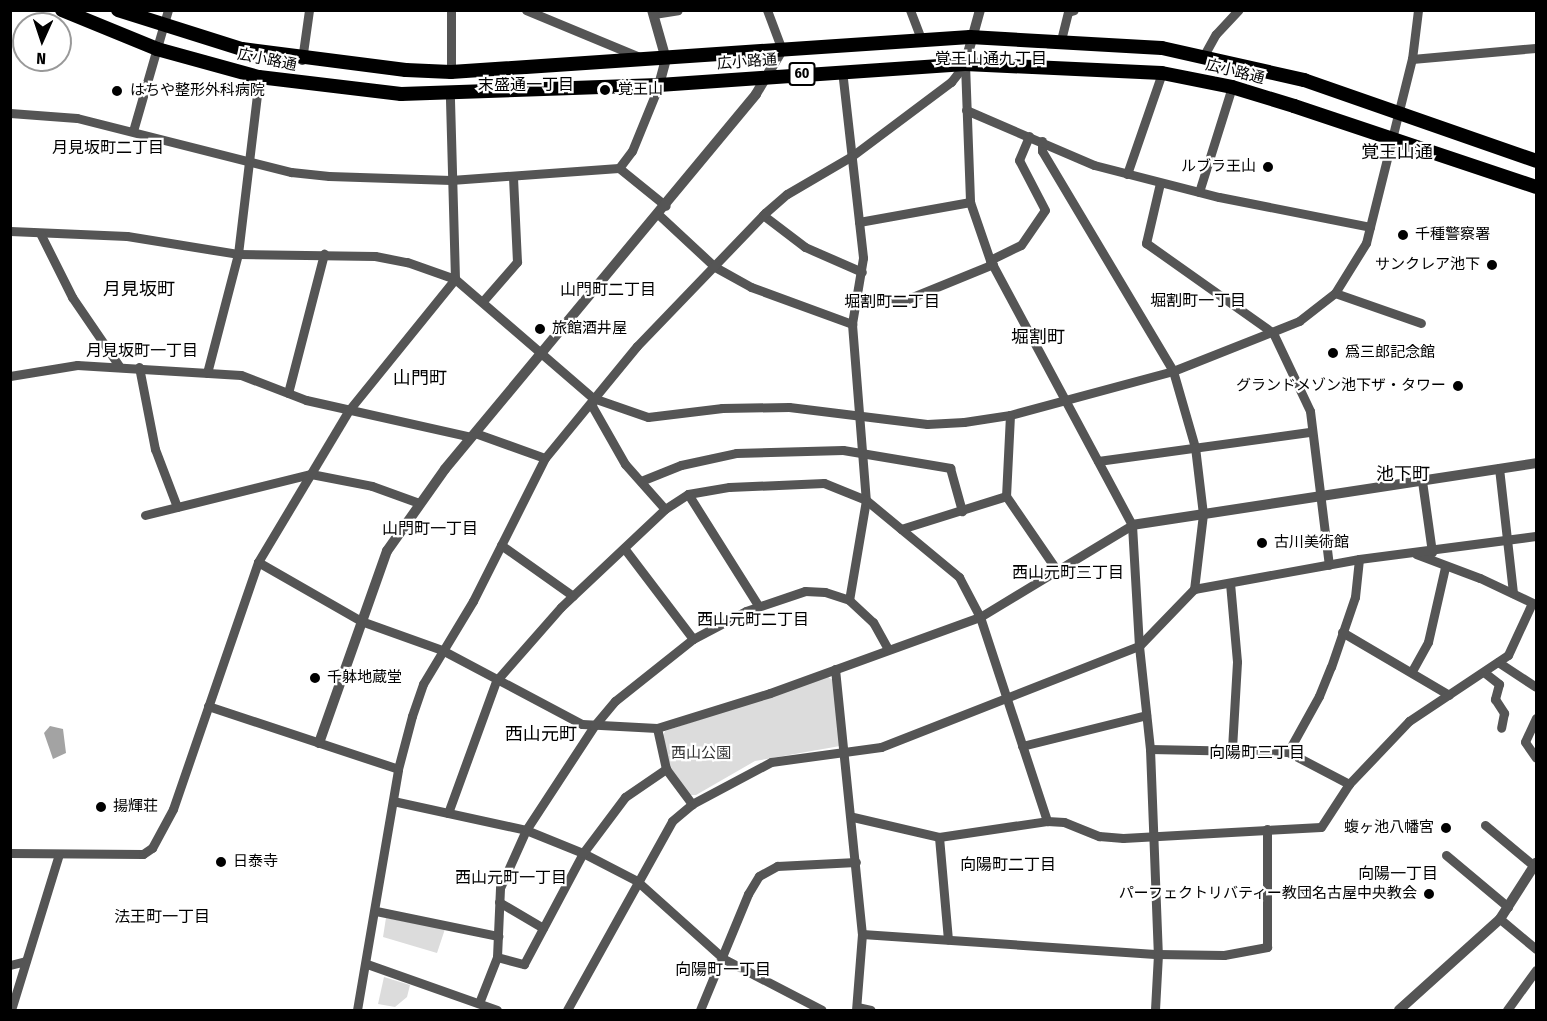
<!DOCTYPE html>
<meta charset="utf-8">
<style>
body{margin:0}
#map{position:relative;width:1547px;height:1021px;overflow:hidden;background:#fff;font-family:"Fira Sans Condensed","Noto Sans JP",sans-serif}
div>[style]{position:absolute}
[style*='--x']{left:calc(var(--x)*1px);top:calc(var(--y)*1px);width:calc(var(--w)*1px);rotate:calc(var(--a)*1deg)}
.green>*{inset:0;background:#dcdcdc}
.water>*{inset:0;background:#a3a3a3}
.minor>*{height:9px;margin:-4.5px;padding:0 4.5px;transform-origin:4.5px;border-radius:4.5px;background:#555}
.tertiary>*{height:10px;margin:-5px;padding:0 5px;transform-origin:5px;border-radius:5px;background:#555}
.primary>*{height:14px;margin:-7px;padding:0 7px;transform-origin:7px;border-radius:7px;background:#000}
.dots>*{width:16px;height:16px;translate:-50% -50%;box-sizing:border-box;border:3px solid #fff;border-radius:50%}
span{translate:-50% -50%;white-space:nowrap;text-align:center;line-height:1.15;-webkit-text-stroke:4.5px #fff;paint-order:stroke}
.shield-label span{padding:2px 4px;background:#fff;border:2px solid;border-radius:4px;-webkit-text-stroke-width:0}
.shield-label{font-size:14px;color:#000;font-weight:700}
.street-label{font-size:15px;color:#000}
.poi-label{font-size:15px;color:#000}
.left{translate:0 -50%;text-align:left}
.right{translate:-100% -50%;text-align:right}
.park-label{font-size:15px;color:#333}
.neighbourhood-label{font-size:16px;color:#000}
.quarter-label{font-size:18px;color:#000}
.frame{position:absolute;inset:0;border:12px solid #000;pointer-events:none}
.north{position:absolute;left:12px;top:12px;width:60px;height:60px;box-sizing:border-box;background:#fff;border:2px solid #999;border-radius:50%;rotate:183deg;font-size:16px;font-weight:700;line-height:24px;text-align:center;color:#000}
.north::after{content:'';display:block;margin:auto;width:21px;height:27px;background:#000;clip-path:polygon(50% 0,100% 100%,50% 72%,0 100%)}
</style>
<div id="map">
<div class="green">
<div style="clip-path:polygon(828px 677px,833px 680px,840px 746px,755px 761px,696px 795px,689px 795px,670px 768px,663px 736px,665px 731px)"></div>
<div style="clip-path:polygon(386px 918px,445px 929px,437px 953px,383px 937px)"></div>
<div style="clip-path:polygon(384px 977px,410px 985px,407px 997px,395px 1007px,378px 1004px)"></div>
</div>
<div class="water">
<div style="clip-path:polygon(50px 726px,63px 729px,66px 753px,53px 759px,44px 733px)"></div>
</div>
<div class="minor">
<div style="--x:526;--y:10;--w:126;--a:22.5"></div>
<div style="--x:767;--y:10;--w:43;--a:69.4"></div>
<div style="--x:910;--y:10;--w:33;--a:69"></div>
<div style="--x:654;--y:14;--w:24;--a:-9"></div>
<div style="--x:1061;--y:40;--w:29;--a:-76"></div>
<div style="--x:1068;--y:12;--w:6;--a:-18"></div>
<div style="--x:1203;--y:57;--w:26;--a:-61"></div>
<div style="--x:1216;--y:34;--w:33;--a:-47"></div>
<div style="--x:1412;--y:59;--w:124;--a:-5.1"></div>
<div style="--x:302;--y:60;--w:50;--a:-82"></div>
<div style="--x:965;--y:64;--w:138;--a:87.9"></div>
<div style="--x:970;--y:202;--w:61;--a:71"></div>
<div style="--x:990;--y:260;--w:301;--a:61.8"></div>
<div style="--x:1132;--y:525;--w:121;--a:86.7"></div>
<div style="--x:1139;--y:646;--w:104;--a:83.9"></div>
<div style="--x:1150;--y:749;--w:205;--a:87.8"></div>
<div style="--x:1158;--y:954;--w:56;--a:93.1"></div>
<div style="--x:842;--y:70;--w:189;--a:83.6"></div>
<div style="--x:863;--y:258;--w:67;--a:99.5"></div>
<div style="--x:852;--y:324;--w:177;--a:85.5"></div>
<div style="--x:866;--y:500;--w:101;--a:99.6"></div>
<div style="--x:451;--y:72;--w:62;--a:-90"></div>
<div style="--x:966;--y:110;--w:139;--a:23.3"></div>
<div style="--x:1094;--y:165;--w:129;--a:14.4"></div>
<div style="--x:1219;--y:197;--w:154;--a:11.2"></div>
<div style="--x:10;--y:113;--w:67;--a:4.3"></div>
<div style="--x:77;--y:118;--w:221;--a:14.2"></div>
<div style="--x:291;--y:172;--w:38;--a:6"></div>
<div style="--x:329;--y:176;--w:122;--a:1.9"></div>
<div style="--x:451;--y:180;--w:168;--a:-4.1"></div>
<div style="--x:619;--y:168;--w:60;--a:39"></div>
<div style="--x:133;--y:131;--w:126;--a:-73.9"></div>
<div style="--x:1042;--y:141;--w:10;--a:90"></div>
<div style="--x:1042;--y:151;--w:256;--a:59.2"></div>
<div style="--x:1173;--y:371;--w:79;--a:73.9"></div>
<div style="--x:1195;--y:447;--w:67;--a:83.2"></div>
<div style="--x:1203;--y:514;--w:76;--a:96.8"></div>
<div style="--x:619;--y:168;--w:21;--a:-53"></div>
<div style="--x:632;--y:151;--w:71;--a:-67.8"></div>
<div style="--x:1127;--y:174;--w:107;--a:-70.9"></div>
<div style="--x:1160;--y:183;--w:62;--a:103.1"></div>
<div style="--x:1146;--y:243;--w:156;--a:35.3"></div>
<div style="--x:1273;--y:333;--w:86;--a:64.6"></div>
<div style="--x:1310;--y:411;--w:155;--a:83"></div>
<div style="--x:1199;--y:192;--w:110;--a:-72.6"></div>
<div style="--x:659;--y:215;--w:76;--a:42.9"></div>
<div style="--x:715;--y:267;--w:41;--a:29.1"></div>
<div style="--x:751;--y:287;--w:108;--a:20.1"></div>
<div style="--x:763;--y:215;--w:53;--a:37.3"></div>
<div style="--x:805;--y:247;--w:62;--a:23.7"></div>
<div style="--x:859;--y:222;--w:113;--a:-10.2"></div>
<div style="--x:10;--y:231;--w:117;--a:2.4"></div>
<div style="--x:127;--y:236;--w:112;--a:9.2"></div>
<div style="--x:238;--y:254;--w:137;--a:0.8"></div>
<div style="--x:375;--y:256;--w:33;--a:11"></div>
<div style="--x:407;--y:262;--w:51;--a:19.5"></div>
<div style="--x:455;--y:279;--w:182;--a:40.8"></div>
<div style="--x:593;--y:398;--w:58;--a:19.1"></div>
<div style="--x:648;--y:417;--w:75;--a:-6.9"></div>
<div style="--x:722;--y:408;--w:67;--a:-0.9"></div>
<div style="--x:789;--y:407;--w:139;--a:7"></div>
<div style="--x:927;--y:424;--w:37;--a:-3"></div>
<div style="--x:964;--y:422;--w:47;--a:-8.7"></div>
<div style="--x:1010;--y:415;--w:169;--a:-15.1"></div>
<div style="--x:1173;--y:371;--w:136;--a:-21.6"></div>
<div style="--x:1299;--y:321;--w:46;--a:-37.9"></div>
<div style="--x:1335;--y:293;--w:59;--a:-58.2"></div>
<div style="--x:1366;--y:243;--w:190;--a:-76"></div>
<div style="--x:1412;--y:59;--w:49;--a:-83"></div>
<div style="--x:40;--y:233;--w:72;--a:63.4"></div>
<div style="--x:72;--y:297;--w:83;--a:55.7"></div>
<div style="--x:990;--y:260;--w:34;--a:-26"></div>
<div style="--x:1021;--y:245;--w:42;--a:-55.6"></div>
<div style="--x:1045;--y:210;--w:56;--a:-117.5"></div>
<div style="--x:1019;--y:160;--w:26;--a:-67"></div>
<div style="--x:1335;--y:293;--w:91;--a:19.2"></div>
<div style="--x:859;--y:296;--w:30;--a:14"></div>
<div style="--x:888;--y:303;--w:17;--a:-10"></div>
<div style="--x:905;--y:300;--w:95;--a:-22.2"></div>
<div style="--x:483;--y:301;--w:52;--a:-48.9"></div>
<div style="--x:517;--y:262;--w:84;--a:-92.7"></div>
<div style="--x:139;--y:367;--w:84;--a:79"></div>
<div style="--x:155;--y:449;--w:62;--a:69.2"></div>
<div style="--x:207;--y:373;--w:123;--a:-75.4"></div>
<div style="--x:238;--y:254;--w:178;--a:-83.2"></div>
<div style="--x:10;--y:376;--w:68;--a:-9.3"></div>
<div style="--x:77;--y:365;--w:164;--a:3.5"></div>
<div style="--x:241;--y:375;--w:70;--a:21"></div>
<div style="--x:306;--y:400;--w:169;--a:12.6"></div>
<div style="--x:288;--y:393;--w:144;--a:-75.5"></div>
<div style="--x:593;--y:398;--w:8;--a:97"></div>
<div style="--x:592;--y:406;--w:67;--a:60.4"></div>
<div style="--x:625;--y:464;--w:60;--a:48.4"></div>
<div style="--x:1010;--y:415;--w:81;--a:92.8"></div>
<div style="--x:1006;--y:496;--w:92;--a:55.6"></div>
<div style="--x:475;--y:433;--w:74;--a:19.7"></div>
<div style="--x:1098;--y:461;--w:215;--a:-7.8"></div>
<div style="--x:1499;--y:468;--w:126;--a:83.6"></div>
<div style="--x:641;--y:481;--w:43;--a:-21.8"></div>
<div style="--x:681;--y:465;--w:56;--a:-12.3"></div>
<div style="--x:736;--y:453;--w:107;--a:-1.6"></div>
<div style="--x:843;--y:450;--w:109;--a:9.5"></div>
<div style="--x:950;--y:468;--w:45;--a:74.4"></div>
<div style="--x:1422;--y:481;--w:72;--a:82"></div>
<div style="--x:688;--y:494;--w:131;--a:57.8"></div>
<div style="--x:145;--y:515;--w:171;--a:-13.9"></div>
<div style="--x:311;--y:474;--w:62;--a:11.1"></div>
<div style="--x:372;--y:486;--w:50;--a:19.9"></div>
<div style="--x:901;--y:529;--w:110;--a:-17.4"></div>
<div style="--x:501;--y:545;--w:88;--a:35.3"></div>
<div style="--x:624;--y:548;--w:114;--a:52.8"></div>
<div style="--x:1416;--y:554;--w:68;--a:20.6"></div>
<div style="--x:1480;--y:578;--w:61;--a:25.3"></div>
<div style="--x:258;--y:562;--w:119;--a:29.8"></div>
<div style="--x:361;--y:621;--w:86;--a:19.7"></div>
<div style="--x:442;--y:650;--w:158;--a:27.9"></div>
<div style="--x:582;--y:724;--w:75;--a:3.1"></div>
<div style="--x:657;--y:728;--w:118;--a:-17.2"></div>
<div style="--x:770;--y:693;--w:223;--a:-19.9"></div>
<div style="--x:980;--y:617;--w:178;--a:-31.2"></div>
<div style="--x:1230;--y:583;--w:79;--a:84.9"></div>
<div style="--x:1237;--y:662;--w:87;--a:93.3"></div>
<div style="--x:1342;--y:632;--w:124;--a:30.5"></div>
<div style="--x:1498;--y:662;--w:45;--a:33.3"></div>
<div style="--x:835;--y:669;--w:266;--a:84.2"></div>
<div style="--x:862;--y:934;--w:76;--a:94.5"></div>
<div style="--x:1412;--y:671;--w:33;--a:-61"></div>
<div style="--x:1428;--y:642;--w:77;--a:-77.2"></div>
<div style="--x:1485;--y:673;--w:18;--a:38"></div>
<div style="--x:1499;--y:684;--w:16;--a:105"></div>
<div style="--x:1495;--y:699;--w:17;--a:57"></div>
<div style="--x:1504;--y:713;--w:15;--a:101"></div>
<div style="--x:208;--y:706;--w:200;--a:18.3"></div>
<div style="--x:1536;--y:718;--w:26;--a:115"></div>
<div style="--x:1525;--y:742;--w:19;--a:55"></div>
<div style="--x:657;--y:728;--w:42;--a:77.6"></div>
<div style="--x:666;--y:769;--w:44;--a:53.4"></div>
<div style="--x:1022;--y:746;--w:128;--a:-14"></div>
<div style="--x:1150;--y:749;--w:138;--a:1.2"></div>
<div style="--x:1288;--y:752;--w:69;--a:27.7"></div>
<div style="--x:1288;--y:752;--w:64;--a:-61"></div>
<div style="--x:1319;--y:696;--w:31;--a:-68"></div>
<div style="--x:1331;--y:667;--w:74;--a:-71.1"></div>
<div style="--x:1355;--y:597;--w:38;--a:-84"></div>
<div style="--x:393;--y:801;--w:136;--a:12.3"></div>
<div style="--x:526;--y:830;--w:61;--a:22"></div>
<div style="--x:583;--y:853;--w:61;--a:27.4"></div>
<div style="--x:637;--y:881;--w:117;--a:41.9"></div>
<div style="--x:724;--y:959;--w:110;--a:27.5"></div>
<div style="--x:448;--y:813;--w:140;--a:-70"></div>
<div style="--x:496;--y:681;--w:98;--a:-48.7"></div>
<div style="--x:561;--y:607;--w:143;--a:-43.3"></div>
<div style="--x:665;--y:509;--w:27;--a:-33"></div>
<div style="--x:688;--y:494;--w:42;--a:-9.7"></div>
<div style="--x:729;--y:487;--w:95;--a:-2.4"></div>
<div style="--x:824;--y:483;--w:45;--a:22"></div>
<div style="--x:866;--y:500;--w:121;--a:39.6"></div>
<div style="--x:959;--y:577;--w:45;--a:62.3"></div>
<div style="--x:980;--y:617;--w:215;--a:71.8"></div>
<div style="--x:853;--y:817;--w:88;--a:13.1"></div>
<div style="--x:939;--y:837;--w:109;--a:-8.4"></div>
<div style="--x:1047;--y:821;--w:17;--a:3"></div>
<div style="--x:1064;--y:822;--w:38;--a:22"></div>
<div style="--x:1099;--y:836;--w:24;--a:5"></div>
<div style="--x:1123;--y:838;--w:198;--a:-3.2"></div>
<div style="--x:1321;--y:827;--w:51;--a:-56.9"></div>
<div style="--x:1349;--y:784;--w:87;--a:-46.4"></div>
<div style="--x:1409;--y:721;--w:119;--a:-33.7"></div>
<div style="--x:1508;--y:655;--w:57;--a:-65.2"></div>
<div style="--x:1485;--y:825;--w:64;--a:39.9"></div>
<div style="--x:939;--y:837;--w:103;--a:85"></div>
<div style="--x:10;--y:853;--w:133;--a:0.4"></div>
<div style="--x:143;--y:854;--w:11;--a:-34"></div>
<div style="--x:152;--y:848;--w:44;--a:-61.7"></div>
<div style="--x:173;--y:809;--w:261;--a:-71"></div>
<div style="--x:258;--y:562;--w:177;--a:-59.1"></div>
<div style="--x:349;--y:410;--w:169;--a:-51"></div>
<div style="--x:455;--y:279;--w:184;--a:-91.6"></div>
<div style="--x:1446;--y:855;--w:81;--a:40"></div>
<div style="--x:499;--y:902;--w:51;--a:30.6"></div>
<div style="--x:376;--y:911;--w:125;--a:11.6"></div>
<div style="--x:1500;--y:919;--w:47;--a:39.8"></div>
<div style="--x:862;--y:934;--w:297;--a:3.9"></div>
<div style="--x:1158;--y:954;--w:66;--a:0.9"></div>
<div style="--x:1224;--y:955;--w:44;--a:-10.5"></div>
<div style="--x:1267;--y:947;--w:118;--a:-90"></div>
<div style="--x:497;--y:957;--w:28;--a:15"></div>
<div style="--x:524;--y:964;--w:126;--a:-62"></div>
<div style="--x:583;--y:853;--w:70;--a:-53.1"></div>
<div style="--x:625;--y:797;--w:50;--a:-34.3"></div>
<div style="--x:367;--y:964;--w:138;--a:19.5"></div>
<div style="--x:10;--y:965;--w:16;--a:-14"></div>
<div style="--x:479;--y:1003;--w:49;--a:-68.6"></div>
<div style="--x:497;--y:957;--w:69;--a:-87.5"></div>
<div style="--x:500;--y:888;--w:64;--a:-65.9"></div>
<div style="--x:526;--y:830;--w:124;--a:-56.8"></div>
<div style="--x:594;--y:726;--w:33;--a:-50"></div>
<div style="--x:615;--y:701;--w:100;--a:-38.5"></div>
<div style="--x:693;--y:639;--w:60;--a:-27.8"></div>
<div style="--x:746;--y:611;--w:62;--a:-18.7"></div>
<div style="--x:805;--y:591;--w:20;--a:3"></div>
<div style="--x:825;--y:592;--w:25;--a:18"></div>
<div style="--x:849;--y:600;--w:33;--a:43"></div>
<div style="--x:873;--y:622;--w:31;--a:61"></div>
<div style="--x:857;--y:1007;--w:14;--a:12"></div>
<div style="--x:11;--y:1010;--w:163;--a:-72.9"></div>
<div style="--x:357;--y:1010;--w:244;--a:-80.3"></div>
<div style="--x:398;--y:769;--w:55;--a:-75.2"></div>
<div style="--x:412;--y:716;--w:34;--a:-71"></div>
<div style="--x:423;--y:684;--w:97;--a:-58.9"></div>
<div style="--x:473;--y:601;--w:160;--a:-63.3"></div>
<div style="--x:545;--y:458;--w:145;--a:-50.6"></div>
<div style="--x:637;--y:346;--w:185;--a:-46.1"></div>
<div style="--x:765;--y:213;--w:29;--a:-41"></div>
<div style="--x:787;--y:194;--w:75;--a:-30.3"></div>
<div style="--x:852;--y:156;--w:124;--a:-36.8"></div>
<div style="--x:951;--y:82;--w:23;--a:-52"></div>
<div style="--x:567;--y:1010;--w:216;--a:-60.9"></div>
<div style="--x:672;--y:821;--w:26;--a:-40"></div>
<div style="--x:692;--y:804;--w:89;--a:-28"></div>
<div style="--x:771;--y:762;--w:111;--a:-7.8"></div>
<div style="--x:881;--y:747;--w:277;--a:-21.4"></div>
<div style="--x:1139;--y:646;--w:79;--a:-46"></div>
<div style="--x:1194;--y:589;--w:168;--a:-10.3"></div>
<div style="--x:1359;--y:559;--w:178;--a:-7.4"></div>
<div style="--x:700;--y:1010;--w:126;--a:-67.5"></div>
<div style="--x:748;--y:894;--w:21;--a:-59"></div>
<div style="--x:759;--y:876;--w:21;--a:-29"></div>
<div style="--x:777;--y:866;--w:79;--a:-2.9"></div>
<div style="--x:1507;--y:1010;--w:49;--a:-54.1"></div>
</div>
<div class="tertiary">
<div style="--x:652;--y:10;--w:51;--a:74.1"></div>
<div style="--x:666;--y:59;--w:27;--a:105"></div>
<div style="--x:965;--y:64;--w:56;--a:-74.5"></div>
<div style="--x:1132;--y:525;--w:409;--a:-8.7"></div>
<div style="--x:319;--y:743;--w:204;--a:-70.5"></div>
<div style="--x:387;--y:551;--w:100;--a:-54.7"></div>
<div style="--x:445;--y:469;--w:487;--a:-50.3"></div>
<div style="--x:756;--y:94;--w:51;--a:-59.4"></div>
<div style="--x:1399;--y:1010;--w:136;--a:-42"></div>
<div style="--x:1500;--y:919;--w:67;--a:-57.3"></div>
</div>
<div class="primary">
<div style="--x:62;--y:10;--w:103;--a:22.3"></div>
<div style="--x:157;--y:49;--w:106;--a:15.4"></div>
<div style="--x:259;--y:77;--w:143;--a:6.8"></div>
<div style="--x:401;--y:94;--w:258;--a:-2"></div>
<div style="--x:659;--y:85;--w:307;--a:-3.9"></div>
<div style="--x:965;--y:64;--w:197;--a:2.6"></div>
<div style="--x:1162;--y:73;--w:71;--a:11.3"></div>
<div style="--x:1232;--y:87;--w:65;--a:17"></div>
<div style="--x:1294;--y:106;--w:255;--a:18.5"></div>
<div style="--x:118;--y:10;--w:130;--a:17.5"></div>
<div style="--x:242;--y:49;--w:165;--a:7.3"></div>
<div style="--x:406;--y:70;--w:45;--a:2.5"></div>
<div style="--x:451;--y:72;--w:520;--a:-3.86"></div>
<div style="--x:970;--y:37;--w:192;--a:3.3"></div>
<div style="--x:1162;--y:48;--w:146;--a:12.7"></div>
<div style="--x:1304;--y:80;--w:246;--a:19.2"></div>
</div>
<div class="dots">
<div style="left:605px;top:90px;background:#000"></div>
<div style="left:117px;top:91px;background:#000"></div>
<div style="left:1268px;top:167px;background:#000"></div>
<div style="left:1403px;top:235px;background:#000"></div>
<div style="left:1492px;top:265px;background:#000"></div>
<div style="left:540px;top:329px;background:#000"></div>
<div style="left:1333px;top:353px;background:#000"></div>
<div style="left:1458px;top:386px;background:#000"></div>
<div style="left:1262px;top:543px;background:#000"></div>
<div style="left:315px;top:678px;background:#000"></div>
<div style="left:101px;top:807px;background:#000"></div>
<div style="left:1446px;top:828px;background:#000"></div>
<div style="left:221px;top:862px;background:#000"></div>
<div style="left:1429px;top:894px;background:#000"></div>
</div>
<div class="shield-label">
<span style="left:802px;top:74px">60</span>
</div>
<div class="street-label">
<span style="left:267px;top:60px;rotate:11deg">広小路通</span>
<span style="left:747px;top:62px;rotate:-4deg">広小路通</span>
<span style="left:1235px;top:72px;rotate:14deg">広小路通</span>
</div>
<div class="poi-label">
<span class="left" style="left:618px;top:90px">覚王山</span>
<span class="left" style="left:130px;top:91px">はちや整形外科病院</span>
<span class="right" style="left:1256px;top:167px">ルブラ王山</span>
<span class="left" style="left:1415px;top:235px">千種警察署</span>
<span class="right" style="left:1480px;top:265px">サンクレア池下</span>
<span class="left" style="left:552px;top:329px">旅館酒井屋</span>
<span class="left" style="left:1345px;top:353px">爲三郎記念館</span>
<span class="right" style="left:1446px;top:386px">グランドメゾン池下ザ・タワー</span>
<span class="left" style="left:1274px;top:543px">古川美術館</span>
<span class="left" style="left:327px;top:678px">千躰地蔵堂</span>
<span class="left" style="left:113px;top:807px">揚輝荘</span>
<span class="right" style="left:1434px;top:828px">蝮ヶ池八幡宮</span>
<span class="left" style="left:233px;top:862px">日泰寺</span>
<span class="right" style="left:1417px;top:894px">パーフェクトリバティー教団名古屋中央教会</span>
</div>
<div class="park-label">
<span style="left:701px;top:754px">西山公園</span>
</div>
<div class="neighbourhood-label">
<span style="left:991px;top:59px">覚王山通九丁目</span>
<span style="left:526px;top:85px">末盛通一丁目</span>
<span style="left:108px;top:148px">月見坂町二丁目</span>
<span style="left:608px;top:290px">山門町二丁目</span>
<span style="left:1198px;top:301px">堀割町一丁目</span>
<span style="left:892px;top:302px">堀割町二丁目</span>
<span style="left:142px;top:351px">月見坂町一丁目</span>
<span style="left:430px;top:529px">山門町一丁目</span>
<span style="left:1068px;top:573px">西山元町三丁目</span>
<span style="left:753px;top:620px">西山元町二丁目</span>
<span style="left:1257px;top:753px">向陽町三丁目</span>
<span style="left:1008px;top:865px">向陽町二丁目</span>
<span style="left:1398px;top:874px">向陽一丁目</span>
<span style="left:511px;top:878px">西山元町一丁目</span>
<span style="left:162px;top:917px">法王町一丁目</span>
<span style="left:723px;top:970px">向陽町一丁目</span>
</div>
<div class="quarter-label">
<span style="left:1397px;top:152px">覚王山通</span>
<span style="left:139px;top:289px">月見坂町</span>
<span style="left:1038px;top:337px">堀割町</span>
<span style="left:420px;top:378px">山門町</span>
<span style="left:1403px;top:474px">池下町</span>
<span style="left:541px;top:734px">西山元町</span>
</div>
<div class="frame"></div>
<div class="north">N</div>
</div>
